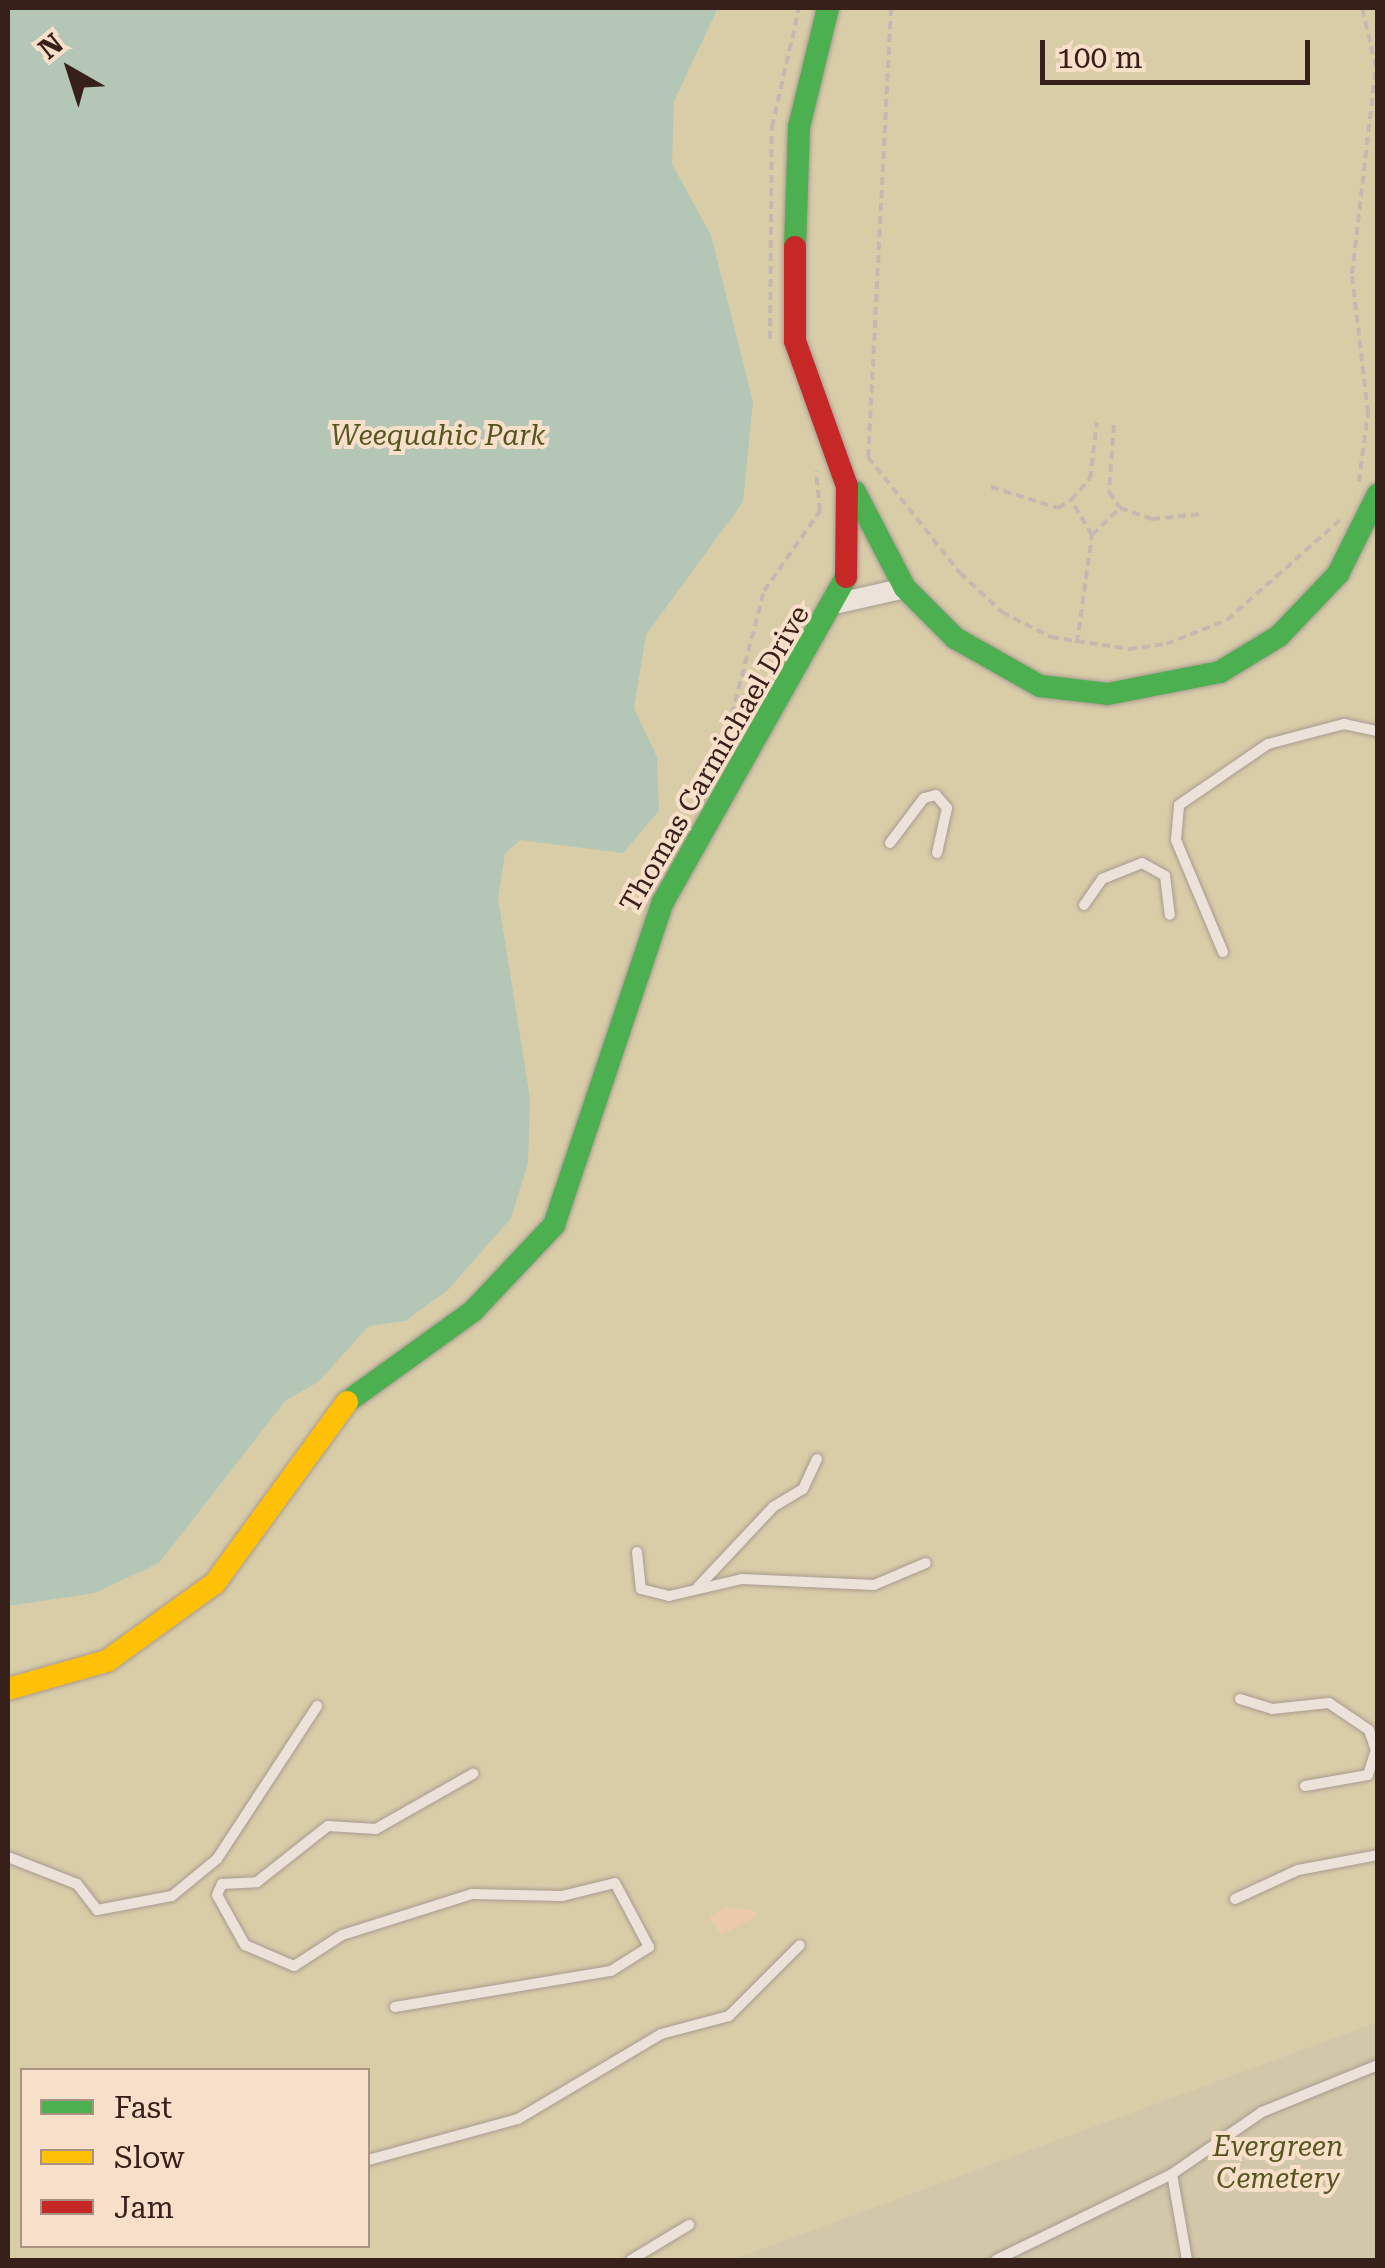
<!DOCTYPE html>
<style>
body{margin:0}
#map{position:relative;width:1385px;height:2268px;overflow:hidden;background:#e4d4c7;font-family:"Roboto Serif",serif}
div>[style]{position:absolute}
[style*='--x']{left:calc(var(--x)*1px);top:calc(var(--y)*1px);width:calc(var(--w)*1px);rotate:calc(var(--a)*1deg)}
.green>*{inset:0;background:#d9cda8}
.sand>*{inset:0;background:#ebcaab}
.cemetery>*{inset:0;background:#d2c7a8}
.water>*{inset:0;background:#b4c7b6}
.path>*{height:4px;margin-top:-2px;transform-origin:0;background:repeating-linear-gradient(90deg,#c4b8b1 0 8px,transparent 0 13px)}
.roads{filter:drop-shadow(0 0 2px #a89a91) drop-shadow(0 0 2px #a89a91)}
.lane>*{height:10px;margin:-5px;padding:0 5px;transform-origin:5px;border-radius:5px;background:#ece2da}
.street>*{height:20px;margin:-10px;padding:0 10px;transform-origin:10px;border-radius:10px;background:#ece2da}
.fast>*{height:22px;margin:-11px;padding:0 11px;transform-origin:11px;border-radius:11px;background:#4caf50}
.slow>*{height:22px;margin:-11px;padding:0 11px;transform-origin:11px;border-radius:11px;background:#ffc107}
.jam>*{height:22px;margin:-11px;padding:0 11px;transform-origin:11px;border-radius:11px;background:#c62828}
span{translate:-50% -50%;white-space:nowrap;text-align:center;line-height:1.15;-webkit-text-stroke:8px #f8dfca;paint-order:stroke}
.park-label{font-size:28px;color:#55551e;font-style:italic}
.street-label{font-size:28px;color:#37201a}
.frame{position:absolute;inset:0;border:10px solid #37201a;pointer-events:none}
.legend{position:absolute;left:20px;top:2068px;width:350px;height:180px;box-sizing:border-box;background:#f8dfca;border:2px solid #ab9384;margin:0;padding:12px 18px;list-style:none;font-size:30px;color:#37201a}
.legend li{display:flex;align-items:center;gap:20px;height:50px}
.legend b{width:50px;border:2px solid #ab9384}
.north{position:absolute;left:20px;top:20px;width:100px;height:100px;-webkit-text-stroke:8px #f8dfca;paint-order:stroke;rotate:321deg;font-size:28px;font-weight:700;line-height:40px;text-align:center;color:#37201a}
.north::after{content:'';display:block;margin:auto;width:35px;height:45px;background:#37201a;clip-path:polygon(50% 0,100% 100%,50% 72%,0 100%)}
.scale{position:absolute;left:1040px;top:40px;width:270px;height:45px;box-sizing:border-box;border:5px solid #37201a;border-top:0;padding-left:12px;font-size:30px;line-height:35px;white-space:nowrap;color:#37201a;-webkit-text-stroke:8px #f8dfca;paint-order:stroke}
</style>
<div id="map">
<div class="green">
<div style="clip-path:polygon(evenodd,8px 8px,1377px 8px,1377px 2022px,731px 2260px,8px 2260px,8px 8px,22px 2070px,368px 2070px,368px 2246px,22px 2246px,22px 2070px)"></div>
</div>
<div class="sand">
<div style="clip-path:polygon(726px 1907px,754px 1910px,757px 1916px,721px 1935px,709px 1917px)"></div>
</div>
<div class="cemetery">
<div style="clip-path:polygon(1377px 2022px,1377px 2260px,731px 2260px)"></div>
</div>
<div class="water">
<div style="clip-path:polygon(8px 8px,718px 8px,674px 101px,672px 164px,711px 235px,753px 402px,743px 502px,646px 635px,634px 708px,657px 757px,659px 811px,623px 853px,520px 840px,505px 854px,498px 898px,530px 1098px,528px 1163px,511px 1218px,448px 1290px,405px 1321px,369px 1326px,318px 1382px,286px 1400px,159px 1563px,95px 1593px,8px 1606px)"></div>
</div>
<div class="path">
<div style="--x:891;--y:8;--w:450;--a:92.9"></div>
<div style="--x:868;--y:457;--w:148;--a:51.6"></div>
<div style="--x:960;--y:573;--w:57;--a:42.9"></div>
<div style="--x:1002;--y:612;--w:55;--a:27"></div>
<div style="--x:1051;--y:637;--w:79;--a:8.7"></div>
<div style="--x:1129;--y:649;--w:37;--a:-8"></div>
<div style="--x:1166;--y:644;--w:66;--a:-21.5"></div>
<div style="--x:1227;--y:620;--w:151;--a:-41.5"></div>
<div style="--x:770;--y:339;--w:212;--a:-89.5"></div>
<div style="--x:772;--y:127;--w:122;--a:-77.2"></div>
<div style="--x:1114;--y:425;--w:67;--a:94.3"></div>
<div style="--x:1109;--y:492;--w:19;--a:55"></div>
<div style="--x:1359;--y:482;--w:70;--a:-82.6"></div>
<div style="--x:1368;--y:413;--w:140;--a:-96.6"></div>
<div style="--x:1352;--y:274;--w:208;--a:-83.4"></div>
<div style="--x:1376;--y:67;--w:61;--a:-103.3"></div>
<div style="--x:991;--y:487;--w:70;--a:17.4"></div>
<div style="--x:1058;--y:508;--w:15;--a:-32"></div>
<div style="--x:1092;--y:535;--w:41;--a:-121"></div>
<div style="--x:1071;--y:500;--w:28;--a:-48"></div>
<div style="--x:1090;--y:479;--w:57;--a:-83"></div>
<div style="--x:1077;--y:643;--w:109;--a:-82.1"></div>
<div style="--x:1092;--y:535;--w:39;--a:-44"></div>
<div style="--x:1120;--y:508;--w:34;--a:19"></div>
<div style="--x:1152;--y:519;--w:51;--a:-5.6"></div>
<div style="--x:722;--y:752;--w:166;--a:-75.4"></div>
<div style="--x:764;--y:591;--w:98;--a:-55"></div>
<div style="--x:820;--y:511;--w:40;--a:-95.7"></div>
</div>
<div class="roads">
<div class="lane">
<div style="--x:890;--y:843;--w:56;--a:-52.9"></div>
<div style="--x:924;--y:798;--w:12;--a:-14"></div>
<div style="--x:936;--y:795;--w:17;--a:50"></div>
<div style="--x:947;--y:808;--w:46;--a:102.5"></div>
<div style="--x:1084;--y:905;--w:32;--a:-55"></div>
<div style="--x:1102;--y:879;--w:43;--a:-21.8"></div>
<div style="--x:1142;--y:863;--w:26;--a:29"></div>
<div style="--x:1165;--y:876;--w:39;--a:83"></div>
<div style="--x:1223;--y:952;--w:121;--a:-112.8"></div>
<div style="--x:1176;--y:840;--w:35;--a:-85"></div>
<div style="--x:1179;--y:805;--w:108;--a:-34.4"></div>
<div style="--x:1268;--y:744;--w:79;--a:-14.7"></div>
<div style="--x:1344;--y:724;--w:35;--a:12"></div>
<div style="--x:637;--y:1552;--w:37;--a:84"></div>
<div style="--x:641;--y:1589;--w:29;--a:14"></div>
<div style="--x:669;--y:1596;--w:75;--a:-13.1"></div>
<div style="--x:742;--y:1579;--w:132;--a:2.6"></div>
<div style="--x:874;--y:1585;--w:56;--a:-22.9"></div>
<div style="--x:698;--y:1587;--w:110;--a:-46.8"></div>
<div style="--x:773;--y:1507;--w:35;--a:-31"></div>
<div style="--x:803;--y:1489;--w:33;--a:-65"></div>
<div style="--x:1240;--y:1699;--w:34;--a:17"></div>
<div style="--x:1272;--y:1709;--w:57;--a:-6"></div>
<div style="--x:1329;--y:1703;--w:48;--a:34"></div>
<div style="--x:1369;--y:1730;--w:21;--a:71"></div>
<div style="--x:1376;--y:1750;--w:26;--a:108"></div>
<div style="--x:1368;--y:1775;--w:64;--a:170.1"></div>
<div style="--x:8;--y:1857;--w:74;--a:21.4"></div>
<div style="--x:77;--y:1884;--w:33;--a:52"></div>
<div style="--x:97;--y:1910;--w:76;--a:-10.6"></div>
<div style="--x:172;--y:1896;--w:58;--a:-39.4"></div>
<div style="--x:217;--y:1859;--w:183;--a:-56.8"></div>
<div style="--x:1235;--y:1899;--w:69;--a:-24.7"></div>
<div style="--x:1298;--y:1870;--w:81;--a:-10.6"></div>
<div style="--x:395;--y:2007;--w:219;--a:-9.5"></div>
<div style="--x:611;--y:1971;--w:45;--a:-32.3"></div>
<div style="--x:649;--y:1947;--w:72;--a:-118"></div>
<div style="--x:615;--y:1883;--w:55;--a:166.2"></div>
<div style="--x:562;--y:1896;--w:90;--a:-178.7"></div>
<div style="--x:472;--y:1894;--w:136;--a:162.5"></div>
<div style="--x:342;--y:1935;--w:57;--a:147.1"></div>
<div style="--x:294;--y:1966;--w:53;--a:-156.8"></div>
<div style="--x:245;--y:1945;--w:57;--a:-119.2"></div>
<div style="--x:217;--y:1895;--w:12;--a:-66"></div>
<div style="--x:222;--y:1884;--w:35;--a:-3"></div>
<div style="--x:257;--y:1882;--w:90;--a:-38.3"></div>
<div style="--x:328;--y:1826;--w:48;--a:3.6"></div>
<div style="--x:376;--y:1829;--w:112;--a:-29.6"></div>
<div style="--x:368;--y:2160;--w:156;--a:-15.3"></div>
<div style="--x:518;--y:2119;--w:166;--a:-30.7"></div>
<div style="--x:661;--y:2034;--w:70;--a:-14.8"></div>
<div style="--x:729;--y:2016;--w:100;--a:-45"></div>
<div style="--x:1172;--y:2174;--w:87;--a:80.1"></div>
<div style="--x:631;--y:2260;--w:68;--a:-31.1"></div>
<div style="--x:996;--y:2260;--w:196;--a:-26"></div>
<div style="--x:1172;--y:2174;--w:109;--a:-34.6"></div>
<div style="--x:1262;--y:2112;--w:125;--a:-22.1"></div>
</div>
<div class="street">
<div style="--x:839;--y:603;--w:68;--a:-12.8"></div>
</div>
<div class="fast">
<div style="--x:795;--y:247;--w:120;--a:-88.1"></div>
<div style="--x:799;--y:127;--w:122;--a:-76.3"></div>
<div style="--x:855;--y:492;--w:108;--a:62.5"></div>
<div style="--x:905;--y:588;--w:71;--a:45"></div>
<div style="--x:955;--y:638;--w:98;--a:29.5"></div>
<div style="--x:1040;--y:686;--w:68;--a:6.7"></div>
<div style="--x:1108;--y:694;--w:114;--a:-11.1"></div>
<div style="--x:1220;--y:672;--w:69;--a:-31.4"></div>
<div style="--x:1279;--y:636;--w:86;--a:-46.4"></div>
<div style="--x:1338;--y:574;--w:89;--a:-63.4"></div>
<div style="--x:347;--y:1402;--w:155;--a:-35.8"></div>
<div style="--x:473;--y:1311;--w:118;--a:-46.7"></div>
<div style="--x:554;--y:1225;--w:341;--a:-71.4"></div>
<div style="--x:663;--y:902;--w:373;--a:-60.6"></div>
</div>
<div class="slow">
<div style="--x:8;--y:1689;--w:103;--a:-15.8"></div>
<div style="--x:107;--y:1661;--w:133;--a:-35.8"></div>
<div style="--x:215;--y:1583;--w:224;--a:-53.9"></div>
</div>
<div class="jam">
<div style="--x:795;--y:247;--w:94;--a:90"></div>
<div style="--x:795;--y:341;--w:154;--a:70.3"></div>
<div style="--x:847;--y:486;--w:91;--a:90.6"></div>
</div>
</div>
<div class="park-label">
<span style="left:438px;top:436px">Weequahic Park</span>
<span style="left:1278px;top:2163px">Evergreen<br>Cemetery</span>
</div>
<div class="street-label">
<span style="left:715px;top:759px;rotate:-60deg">Thomas Carmichael Drive</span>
</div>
<div class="frame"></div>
<ul class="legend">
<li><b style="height:12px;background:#4caf50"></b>Fast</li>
<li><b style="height:12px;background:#ffc107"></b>Slow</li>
<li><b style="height:12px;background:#c62828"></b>Jam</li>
</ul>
<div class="north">N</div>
<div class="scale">100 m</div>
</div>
